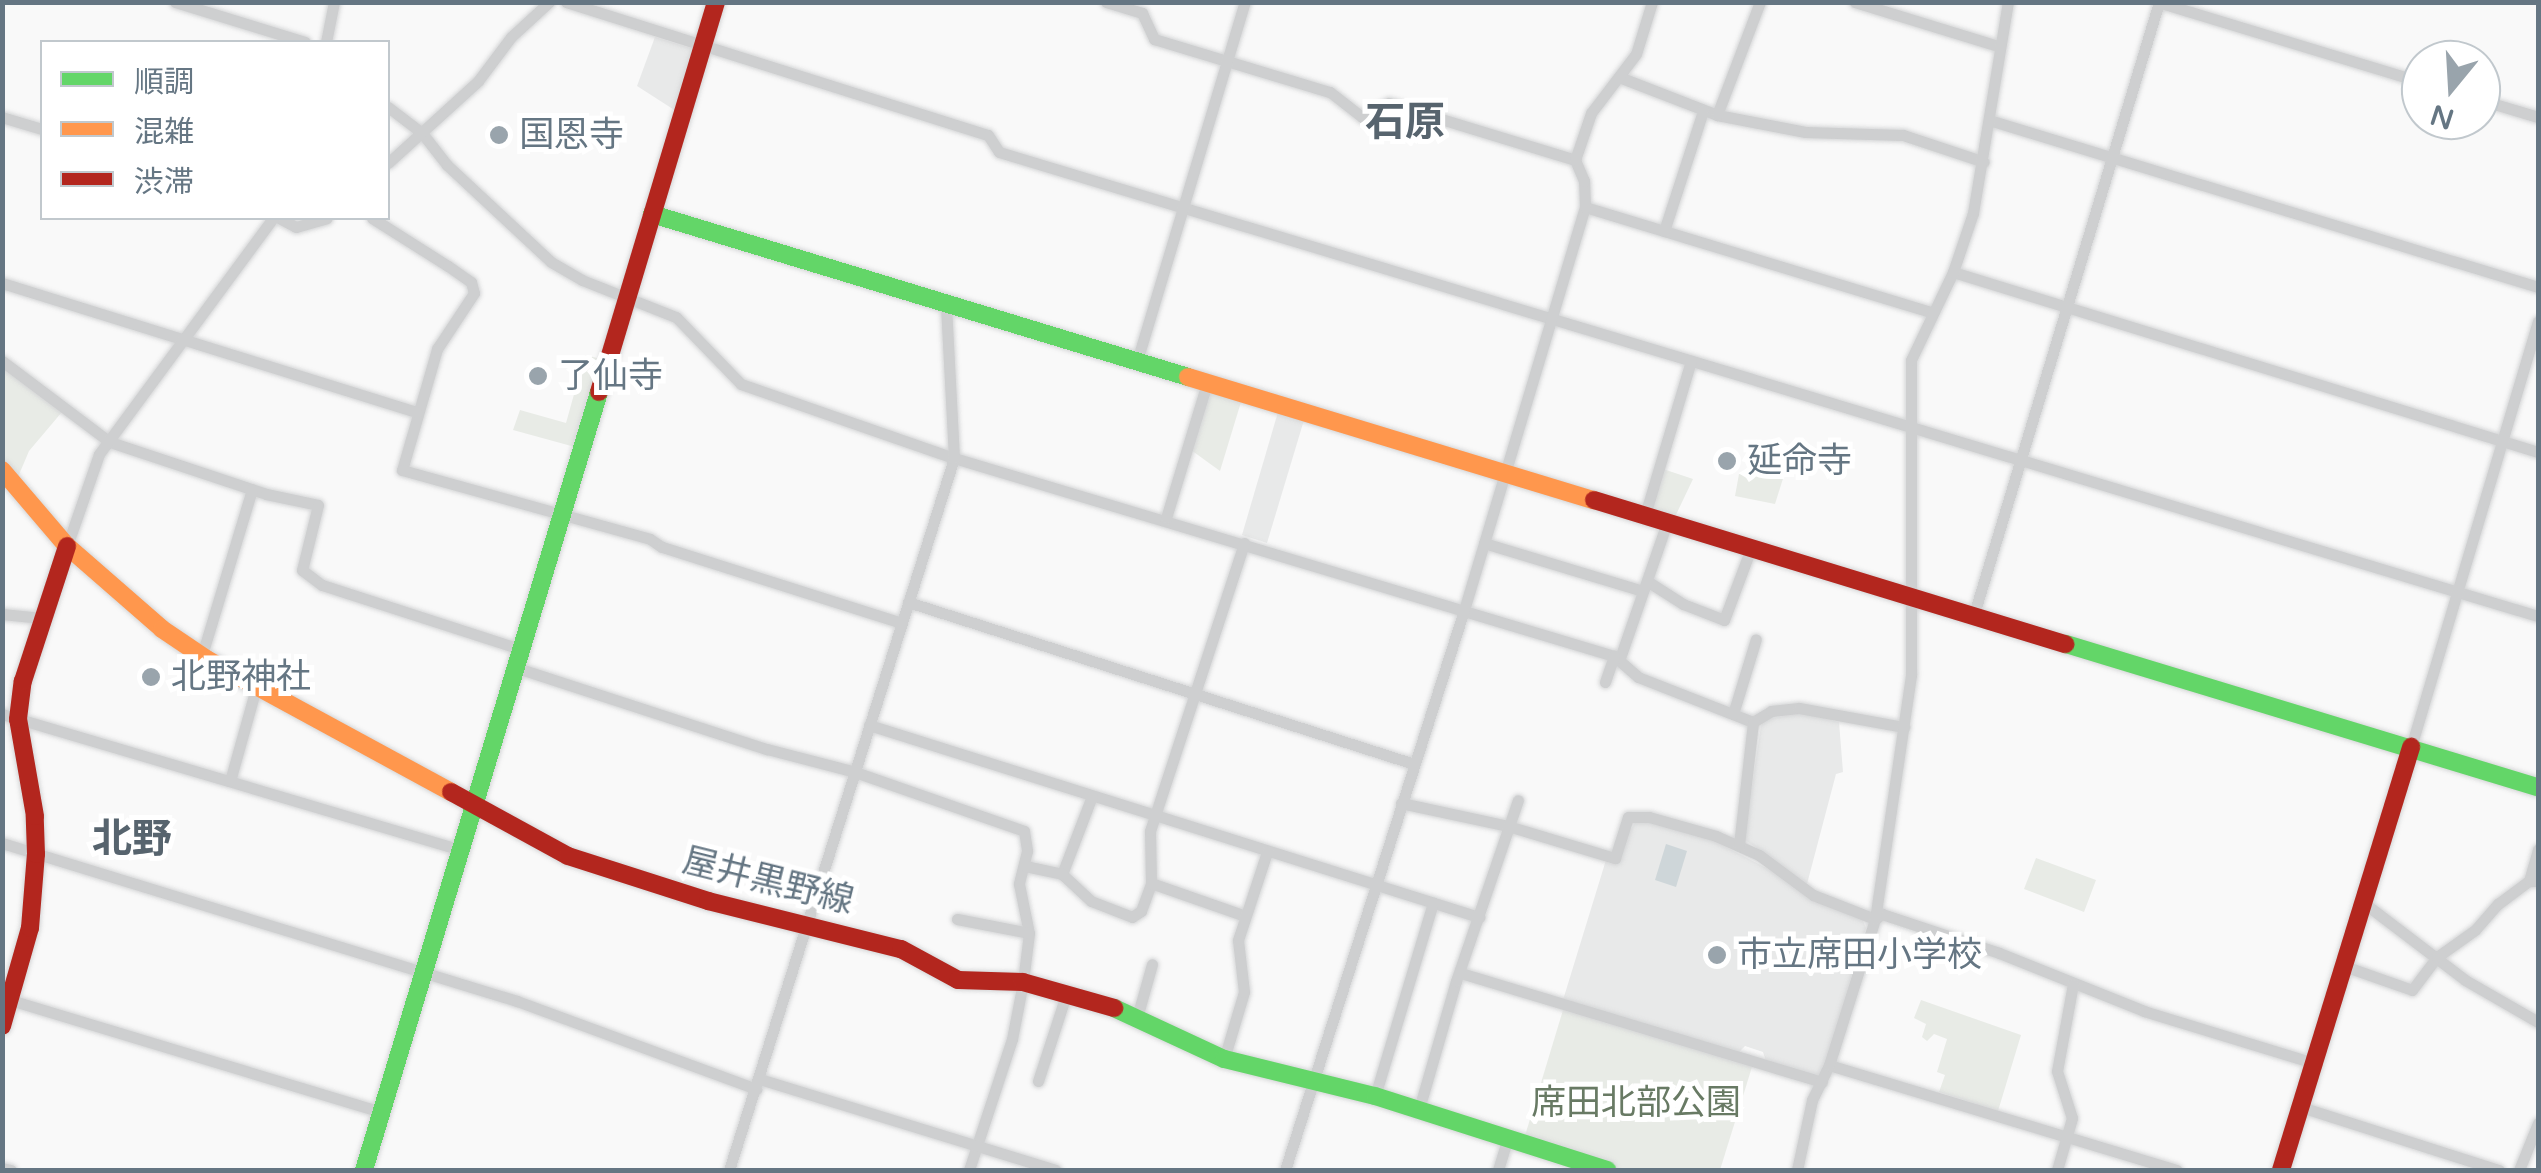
<!DOCTYPE html>
<meta charset="utf-8">
<style>
body{margin:0}
#map{position:relative;width:2541px;height:1173px;overflow:hidden;background:#f9f9f9;font-family:"Varela Round","Noto Sans JP",sans-serif}
div>[style]{position:absolute}
[style*='--x']{left:calc(var(--x)*1px);top:calc(var(--y)*1px);width:calc(var(--w)*1px);rotate:calc(var(--a)*1deg)}
.built>*{inset:0;background:#e8e9e9}
.green>*{inset:0;background:#e8ebe6}
.water>*{inset:0;background:#ced6d9}
.roads{filter:drop-shadow(0 0 2px #d5d6d7) drop-shadow(0 0 2px #d5d6d7)}
.street>*{height:11px;margin:-5.5px;padding:0 5.5px;transform-origin:5.5px;border-radius:5.5px;background:#cecfd0}
.fast>*{height:18px;margin:-9px;padding:0 9px;transform-origin:9px;border-radius:9px;background:#63d668}
.slow>*{height:18px;margin:-9px;padding:0 9px;transform-origin:9px;border-radius:9px;background:#ff974d}
.jam>*{height:18px;margin:-9px;padding:0 9px;transform-origin:9px;border-radius:9px;background:#b3261e}
.dots>*{width:28px;height:28px;translate:-50% -50%;box-sizing:border-box;border:5px solid #fff;border-radius:50%}
span{translate:-50% -50%;white-space:nowrap;text-align:center;line-height:1.15;-webkit-text-stroke:10px #fff;paint-order:stroke}
.poi-label{font-size:35px;color:#657683}
.left{translate:0 -50%;text-align:left}
.street-label{font-size:35px;color:#657683}
.park-label{font-size:35px;color:#687a64}
.quarter-label{font-size:40px;color:#57646e;font-weight:700}
.frame{position:absolute;inset:0;border:5px solid #657683;pointer-events:none}
.legend{position:absolute;left:40px;top:40px;width:350px;height:180px;box-sizing:border-box;background:#fff;border:2px solid #c1c8cd;margin:0;padding:12px 18px;list-style:none;font-size:30px;color:#657683}
.legend li{display:flex;align-items:center;gap:20px;height:50px}
.legend b{width:50px;border:2px solid #c1c8cd}
.north{position:absolute;left:2401px;top:40px;width:100px;height:100px;box-sizing:border-box;background:#fff;border:2px solid #c1c8cd;border-radius:50%;rotate:198deg;font-size:28px;font-weight:700;line-height:40px;text-align:center;color:#657683}
.north::after{content:'';display:block;margin:auto;width:35px;height:45px;background:#99a4ac;clip-path:polygon(50% 0,100% 100%,50% 72%,0 100%)}
</style>
<div id="map">
<div class="built">
<div style="clip-path:polygon(655px 37px,697px 50px,676px 111px,637px 86px)"></div>
<div style="clip-path:polygon(1278px 412px,1304px 420px,1267px 543px,1242px 535px)"></div>
<div style="clip-path:polygon(1804px 713px,1839px 722px,1843px 772px,1836px 774px,1807px 884px,1744px 839px,1761px 726px,1765px 719px)"></div>
<div style="clip-path:polygon(1638px 819px,1705px 836px,1862px 918px,1866px 928px,1824px 1069px,1817px 1076px,1766px 1061px,1763px 1052px,1745px 1046px,1739px 1052px,1563px 1000px,1606px 860px,1617px 864px,1628px 833px)"></div>
</div>
<div class="green">
<div style="clip-path:polygon(585px 355px,601px 359px,575px 447px,513px 430px,520px 410px,566px 423px)"></div>
<div style="clip-path:polygon(2px 368px,62px 412px,29px 451px,18px 477px,3px 459px)"></div>
<div style="clip-path:polygon(1208px 391px,1241px 402px,1220px 471px,1191px 450px)"></div>
<div style="clip-path:polygon(1755px 447px,1791px 453px,1775px 504px,1735px 496px,1739px 474px,1750px 475px)"></div>
<div style="clip-path:polygon(1663px 469px,1693px 479px,1674px 519px,1655px 512px,1652px 505px)"></div>
<div style="clip-path:polygon(2036px 858px,2096px 880px,2084px 912px,2024px 889px)"></div>
<div style="clip-path:polygon(1921px 1000px,2021px 1035px,1998px 1111px,1939px 1092px,1945px 1075px,1937px 1072px,1947px 1039px,1934px 1034px,1927px 1041px,1922px 1037px,1926px 1024px,1914px 1018px)"></div>
<div style="clip-path:polygon(1563px 1010px,1752px 1067px,1720px 1170px,1623px 1170px,1524px 1139px)"></div>
</div>
<div class="water">
<div style="clip-path:polygon(1666px 844px,1687px 851px,1676px 887px,1655px 880px)"></div>
</div>
<div class="roads">
<div class="street">
<div style="--x:175;--y:2;--w:136;--a:17.1"></div>
<div style="--x:566;--y:2;--w:442;--a:17.5"></div>
<div style="--x:988;--y:135;--w:20;--a:57"></div>
<div style="--x:999;--y:152;--w:1607;--a:16.78"></div>
<div style="--x:1106;--y:2;--w:38;--a:17"></div>
<div style="--x:1142;--y:13;--w:29;--a:65"></div>
<div style="--x:1154;--y:39;--w:184;--a:16.8"></div>
<div style="--x:1330;--y:92;--w:41;--a:38"></div>
<div style="--x:1362;--y:117;--w:30;--a:-27"></div>
<div style="--x:1389;--y:103;--w:195;--a:17"></div>
<div style="--x:1855;--y:2;--w:150;--a:17.1"></div>
<div style="--x:2158;--y:2;--w:275;--a:16.9"></div>
<div style="--x:326;--y:42;--w:41;--a:-78.7"></div>
<div style="--x:1619;--y:77;--w:105;--a:21.2"></div>
<div style="--x:1717;--y:115;--w:90;--a:10.9"></div>
<div style="--x:1805;--y:132;--w:98;--a:1.8"></div>
<div style="--x:1903;--y:135;--w:85;--a:18.4"></div>
<div style="--x:2481;--y:100;--w:59;--a:16.6"></div>
<div style="--x:388;--y:107;--w:43;--a:37.4"></div>
<div style="--x:422;--y:133;--w:41;--a:52"></div>
<div style="--x:447;--y:165;--w:142;--a:43"></div>
<div style="--x:551;--y:262;--w:36;--a:30"></div>
<div style="--x:582;--y:280;--w:101;--a:21.5"></div>
<div style="--x:676;--y:317;--w:93;--a:45.9"></div>
<div style="--x:741;--y:384;--w:225;--a:19.2"></div>
<div style="--x:954;--y:458;--w:689;--a:16.7"></div>
<div style="--x:1614;--y:656;--w:32;--a:41"></div>
<div style="--x:1638;--y:677;--w:123;--a:21.4"></div>
<div style="--x:1717;--y:115;--w:121;--a:-69.2"></div>
<div style="--x:2;--y:117;--w:42;--a:16.7"></div>
<div style="--x:1989;--y:120;--w:574;--a:16.92"></div>
<div style="--x:388;--y:163;--w:122;--a:-42.3"></div>
<div style="--x:478;--y:81;--w:55;--a:-53.1"></div>
<div style="--x:511;--y:37;--w:52;--a:-42.6"></div>
<div style="--x:1585;--y:207;--w:362;--a:16.9"></div>
<div style="--x:279;--y:218;--w:19;--a:28"></div>
<div style="--x:296;--y:227;--w:32;--a:-16"></div>
<div style="--x:372;--y:218;--w:90;--a:32.3"></div>
<div style="--x:448;--y:266;--w:28;--a:35"></div>
<div style="--x:471;--y:282;--w:11;--a:75"></div>
<div style="--x:474;--y:293;--w:67;--a:123.5"></div>
<div style="--x:437;--y:349;--w:126;--a:106.1"></div>
<div style="--x:402;--y:470;--w:257;--a:15.5"></div>
<div style="--x:650;--y:539;--w:14;--a:34"></div>
<div style="--x:662;--y:547;--w:251;--a:17.6"></div>
<div style="--x:1664;--y:231;--w:126;--a:-72"></div>
<div style="--x:1953;--y:272;--w:612;--a:17.1"></div>
<div style="--x:2;--y:283;--w:434;--a:17.3"></div>
<div style="--x:2;--y:361;--w:135;--a:36.9"></div>
<div style="--x:110;--y:442;--w:164;--a:18.4"></div>
<div style="--x:266;--y:494;--w:53;--a:11.9"></div>
<div style="--x:318;--y:505;--w:67;--a:103.8"></div>
<div style="--x:302;--y:570;--w:25;--a:37"></div>
<div style="--x:322;--y:585;--w:208;--a:17.9"></div>
<div style="--x:1137;--y:361;--w:375;--a:-73.3"></div>
<div style="--x:1645;--y:515;--w:161;--a:-73.4"></div>
<div style="--x:1166;--y:518;--w:141;--a:-73.1"></div>
<div style="--x:1484;--y:543;--w:166;--a:16.8"></div>
<div style="--x:67;--y:546;--w:97;--a:-70.8"></div>
<div style="--x:99;--y:454;--w:293;--a:-53.6"></div>
<div style="--x:1647;--y:581;--w:43;--a:32.6"></div>
<div style="--x:1683;--y:604;--w:44;--a:21.3"></div>
<div style="--x:1724;--y:620;--w:77;--a:-69.4"></div>
<div style="--x:908;--y:602;--w:531;--a:17.75"></div>
<div style="--x:2;--y:614;--w:40;--a:5.7"></div>
<div style="--x:1974;--y:614;--w:639;--a:-73.18"></div>
<div style="--x:202;--y:655;--w:173;--a:-73.2"></div>
<div style="--x:1620;--y:658;--w:144;--a:-70.9"></div>
<div style="--x:514;--y:667;--w:266;--a:18"></div>
<div style="--x:767;--y:749;--w:91;--a:14.6"></div>
<div style="--x:855;--y:772;--w:179;--a:19.2"></div>
<div style="--x:1024;--y:831;--w:20;--a:81"></div>
<div style="--x:1027;--y:851;--w:34;--a:104"></div>
<div style="--x:1019;--y:884;--w:50;--a:78.5"></div>
<div style="--x:1029;--y:933;--w:49;--a:97"></div>
<div style="--x:1023;--y:982;--w:58;--a:100.9"></div>
<div style="--x:1012;--y:1039;--w:138;--a:108.2"></div>
<div style="--x:1605;--y:682;--w:28;--a:-71"></div>
<div style="--x:2;--y:714;--w:478;--a:16.5"></div>
<div style="--x:1733;--y:714;--w:78;--a:-73"></div>
<div style="--x:1753;--y:722;--w:21;--a:-31"></div>
<div style="--x:1771;--y:711;--w:28;--a:-6"></div>
<div style="--x:1799;--y:708;--w:107;--a:10.3"></div>
<div style="--x:869;--y:725;--w:640;--a:17.47"></div>
<div style="--x:2411;--y:747;--w:444;--a:-73.4"></div>
<div style="--x:230;--y:781;--w:97;--a:-74.4"></div>
<div style="--x:1092;--y:796;--w:84;--a:111"></div>
<div style="--x:1062;--y:874;--w:40;--a:43"></div>
<div style="--x:1091;--y:901;--w:44;--a:21.3"></div>
<div style="--x:1132;--y:917;--w:11;--a:-34"></div>
<div style="--x:1141;--y:911;--w:30;--a:-70"></div>
<div style="--x:1151;--y:883;--w:52;--a:-91.1"></div>
<div style="--x:1150;--y:831;--w:303;--a:-71.9"></div>
<div style="--x:1401;--y:803;--w:109;--a:12.1"></div>
<div style="--x:1508;--y:826;--w:112;--a:16.7"></div>
<div style="--x:1615;--y:858;--w:43;--a:-72.4"></div>
<div style="--x:1628;--y:817;--w:21;--a:0"></div>
<div style="--x:1649;--y:817;--w:70;--a:15.8"></div>
<div style="--x:1716;--y:836;--w:47;--a:23.8"></div>
<div style="--x:1759;--y:855;--w:67;--a:36.5"></div>
<div style="--x:1813;--y:895;--w:66;--a:21.2"></div>
<div style="--x:1875;--y:919;--w:9;--a:-36"></div>
<div style="--x:1882;--y:914;--w:123;--a:18.4"></div>
<div style="--x:1999;--y:953;--w:156;--a:21.8"></div>
<div style="--x:2144;--y:1011;--w:178;--a:17"></div>
<div style="--x:2;--y:843;--w:539;--a:17.06"></div>
<div style="--x:517;--y:1001;--w:255;--a:20.2"></div>
<div style="--x:1739;--y:845;--w:124;--a:-83.5"></div>
<div style="--x:1025;--y:866;--w:38;--a:12"></div>
<div style="--x:2529;--y:881;--w:33;--a:-74"></div>
<div style="--x:1151;--y:883;--w:100;--a:19.3"></div>
<div style="--x:2364;--y:903;--w:127;--a:37.3"></div>
<div style="--x:2465;--y:980;--w:84;--a:29.9"></div>
<div style="--x:957;--y:919;--w:73;--a:11"></div>
<div style="--x:2344;--y:966;--w:72;--a:19.4"></div>
<div style="--x:2412;--y:990;--w:41;--a:-52.9"></div>
<div style="--x:2437;--y:957;--w:47;--a:-35.4"></div>
<div style="--x:2475;--y:930;--w:35;--a:-49"></div>
<div style="--x:2498;--y:904;--w:39;--a:-37"></div>
<div style="--x:2529;--y:881;--w:9;--a:0"></div>
<div style="--x:1461;--y:973;--w:377;--a:16.8"></div>
<div style="--x:7;--y:999;--w:391;--a:16.8"></div>
<div style="--x:1136;--y:1021;--w:59;--a:-74.3"></div>
<div style="--x:1224;--y:1059;--w:70;--a:-73.4"></div>
<div style="--x:1244;--y:992;--w:52;--a:-96.6"></div>
<div style="--x:1238;--y:940;--w:93;--a:-71.8"></div>
<div style="--x:1829;--y:1065;--w:363;--a:16.8"></div>
<div style="--x:760;--y:1079;--w:309;--a:17.1"></div>
<div style="--x:1038;--y:1081;--w:94;--a:-72"></div>
<div style="--x:1375;--y:1096;--w:202;--a:-73.3"></div>
<div style="--x:2301;--y:1107;--w:208;--a:17.7"></div>
<div style="--x:1419;--y:1109;--w:133;--a:-73.9"></div>
<div style="--x:1456;--y:981;--w:191;--a:-71.1"></div>
<div style="--x:2;--y:1168;--w:9;--a:13"></div>
<div style="--x:729;--y:1170;--w:747;--a:-72.46"></div>
<div style="--x:954;--y:458;--w:154;--a:-93"></div>
<div style="--x:1285;--y:1170;--w:588;--a:-72.27"></div>
<div style="--x:1464;--y:610;--w:421;--a:-73.3"></div>
<div style="--x:1585;--y:207;--w:26;--a:-92"></div>
<div style="--x:1584;--y:181;--w:23;--a:-113"></div>
<div style="--x:1575;--y:160;--w:50;--a:-71.2"></div>
<div style="--x:1591;--y:113;--w:74;--a:-52.7"></div>
<div style="--x:1636;--y:54;--w:54;--a:-72.9"></div>
<div style="--x:1498;--y:1170;--w:34;--a:-73"></div>
<div style="--x:1797;--y:1170;--w:72;--a:-77.9"></div>
<div style="--x:1812;--y:1100;--w:39;--a:-64"></div>
<div style="--x:1829;--y:1065;--w:153;--a:-72.5"></div>
<div style="--x:1875;--y:919;--w:247;--a:-81.6"></div>
<div style="--x:1911;--y:675;--w:315;--a:-90"></div>
<div style="--x:1911;--y:360;--w:98;--a:-64.5"></div>
<div style="--x:1953;--y:272;--w:62;--a:-71.3"></div>
<div style="--x:1973;--y:213;--w:214;--a:-80.6"></div>
<div style="--x:2057;--y:1170;--w:54;--a:-73.9"></div>
<div style="--x:2072;--y:1118;--w:49;--a:-107.7"></div>
<div style="--x:2057;--y:1071;--w:88;--a:-79.6"></div>
<div style="--x:2519;--y:1170;--w:51;--a:-68"></div>
</div>
<div class="fast">
<div style="--x:652;--y:214;--w:560;--a:16.91"></div>
<div style="--x:2066;--y:644;--w:493;--a:16.9"></div>
<div style="--x:1114;--y:1008;--w:121;--a:24.9"></div>
<div style="--x:1224;--y:1059;--w:155;--a:13.8"></div>
<div style="--x:1375;--y:1096;--w:244;--a:17.7"></div>
<div style="--x:364;--y:1170;--w:813;--a:-73.19"></div>
</div>
<div class="slow">
<div style="--x:1188;--y:377;--w:424;--a:16.9"></div>
<div style="--x:2;--y:470;--w:100;--a:49.5"></div>
<div style="--x:67;--y:546;--w:126;--a:41.1"></div>
<div style="--x:162;--y:629;--w:55;--a:34"></div>
<div style="--x:208;--y:660;--w:277;--a:28.5"></div>
</div>
<div class="jam">
<div style="--x:599;--y:392;--w:407;--a:-73.3"></div>
<div style="--x:1594;--y:500;--w:493;--a:17"></div>
<div style="--x:451;--y:792;--w:133;--a:28.7"></div>
<div style="--x:568;--y:856;--w:147;--a:17.8"></div>
<div style="--x:708;--y:901;--w:199;--a:14"></div>
<div style="--x:901;--y:949;--w:65;--a:28.5"></div>
<div style="--x:958;--y:980;--w:65;--a:1.8"></div>
<div style="--x:1023;--y:982;--w:95;--a:15.9"></div>
<div style="--x:2;--y:1026;--w:102;--a:-74.1"></div>
<div style="--x:30;--y:928;--w:74;--a:-85.4"></div>
<div style="--x:36;--y:854;--w:38;--a:-92"></div>
<div style="--x:35;--y:816;--w:98;--a:-99.9"></div>
<div style="--x:18;--y:719;--w:38;--a:-83"></div>
<div style="--x:23;--y:681;--w:142;--a:-71.9"></div>
<div style="--x:2281;--y:1170;--w:443;--a:-72.9"></div>
</div>
</div>
<div class="dots">
<div style="left:499px;top:135px;background:#99a4ac"></div>
<div style="left:538px;top:376px;background:#99a4ac"></div>
<div style="left:1727px;top:461px;background:#99a4ac"></div>
<div style="left:151px;top:677px;background:#99a4ac"></div>
<div style="left:1717px;top:955px;background:#99a4ac"></div>
</div>
<div class="poi-label">
<span class="left" style="left:519px;top:135px">国恩寺</span>
<span class="left" style="left:558px;top:376px">了仙寺</span>
<span class="left" style="left:1747px;top:461px">延命寺</span>
<span class="left" style="left:171px;top:677px">北野神社</span>
<span class="left" style="left:1737px;top:955px">市立席田小学校</span>
</div>
<div class="street-label">
<span style="left:768px;top:881px;rotate:14deg">屋井黒野線</span>
</div>
<div class="park-label">
<span style="left:1636px;top:1103px">席田北部公園</span>
</div>
<div class="quarter-label">
<span style="left:1405px;top:122px">石原</span>
<span style="left:132px;top:839px">北野</span>
</div>
<div class="frame"></div>
<ul class="legend">
<li><b style="height:12px;background:#63d668"></b>順調</li>
<li><b style="height:12px;background:#ff974d"></b>混雑</li>
<li><b style="height:12px;background:#b3261e"></b>渋滞</li>
</ul>
<div class="north">N</div>
</div>
